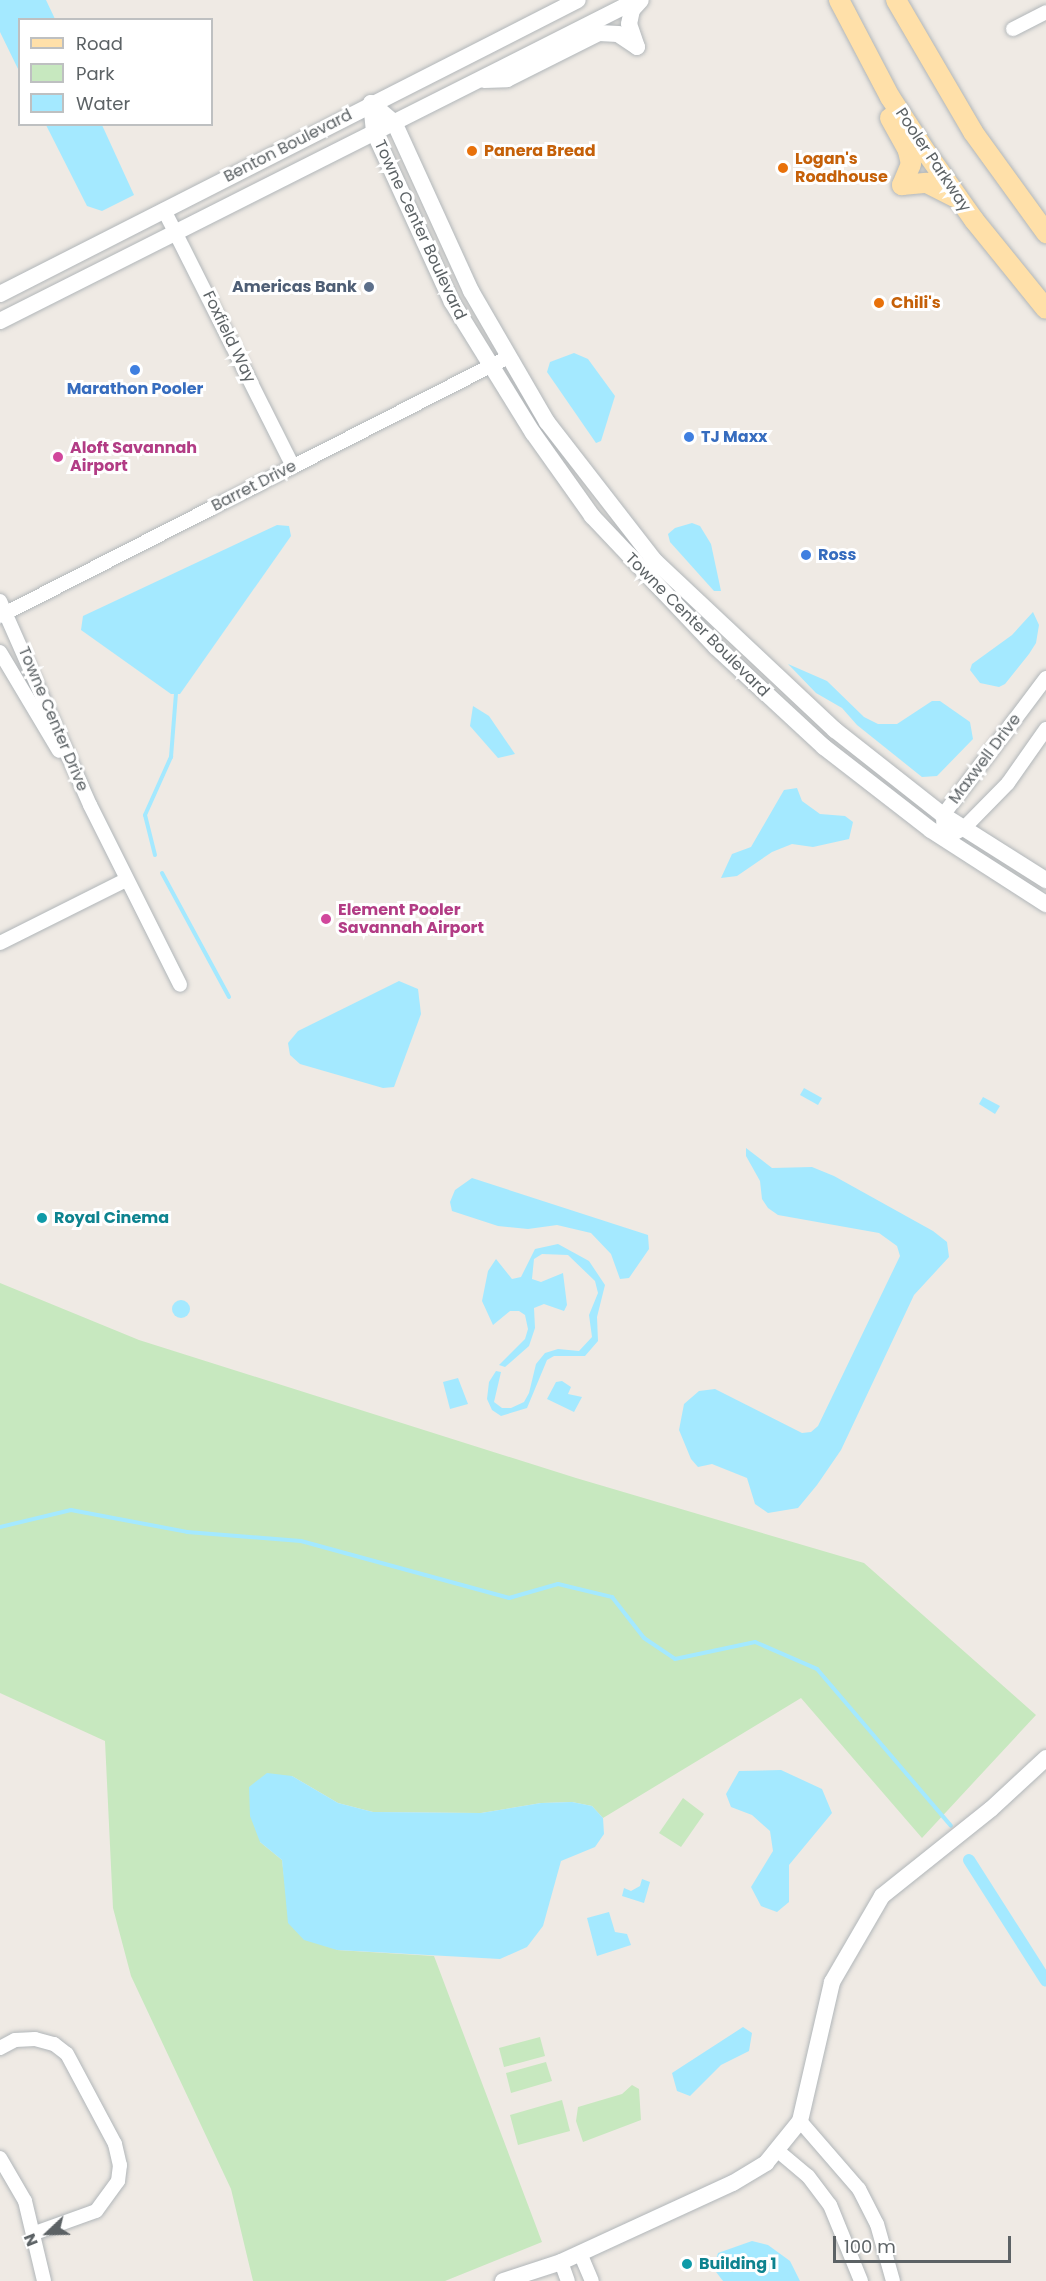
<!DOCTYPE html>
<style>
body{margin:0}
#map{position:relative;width:1046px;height:2281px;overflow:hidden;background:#efeae4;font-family:Poppins,sans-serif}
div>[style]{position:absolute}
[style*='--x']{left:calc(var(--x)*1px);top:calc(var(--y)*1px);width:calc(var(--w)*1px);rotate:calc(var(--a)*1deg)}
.green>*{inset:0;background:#c7e8bf}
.water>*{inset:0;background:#a4e9ff}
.round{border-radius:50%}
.stream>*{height:4px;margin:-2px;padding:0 2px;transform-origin:2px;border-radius:2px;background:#a4e9ff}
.canal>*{height:12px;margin:-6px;padding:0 6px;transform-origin:6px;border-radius:6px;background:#a4e9ff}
.roads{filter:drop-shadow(0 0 2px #b1b6b9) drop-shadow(0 0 2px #b1b6b9)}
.minor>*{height:14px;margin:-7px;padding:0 7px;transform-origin:7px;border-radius:7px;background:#fff}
.tertiary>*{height:16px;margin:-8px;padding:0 8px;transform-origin:8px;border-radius:8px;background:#fff}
.primary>*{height:20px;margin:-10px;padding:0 10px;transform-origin:10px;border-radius:10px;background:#ffe0a9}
.dots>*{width:16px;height:16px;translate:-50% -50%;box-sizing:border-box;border:3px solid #fff;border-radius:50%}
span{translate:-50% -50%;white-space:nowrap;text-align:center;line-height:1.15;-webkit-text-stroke:6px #fff;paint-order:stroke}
.street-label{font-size:16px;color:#5c6265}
.food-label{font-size:16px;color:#c56008;font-weight:700}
.left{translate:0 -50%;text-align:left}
.service-label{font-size:16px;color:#4e5e75;font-weight:700}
.right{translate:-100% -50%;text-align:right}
.shop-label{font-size:16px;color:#366cbe;font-weight:700}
.hotel-label{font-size:16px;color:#b23c85;font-weight:700}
.culture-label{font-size:16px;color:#0d838f;font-weight:700}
.legend{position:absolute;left:18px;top:18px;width:195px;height:108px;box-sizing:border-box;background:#fff;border:2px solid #bec0c1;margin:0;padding:8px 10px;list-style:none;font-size:18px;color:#5c6265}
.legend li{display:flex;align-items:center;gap:12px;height:30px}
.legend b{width:30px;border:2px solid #bec0c1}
.north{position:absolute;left:18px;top:2203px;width:60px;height:60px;-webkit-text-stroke:4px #fff;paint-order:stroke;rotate:248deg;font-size:16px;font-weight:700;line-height:24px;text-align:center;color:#5c6265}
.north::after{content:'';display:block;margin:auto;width:21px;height:27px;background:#5c6265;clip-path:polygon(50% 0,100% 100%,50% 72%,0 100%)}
.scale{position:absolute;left:833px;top:2236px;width:178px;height:27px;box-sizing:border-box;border:3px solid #5c6265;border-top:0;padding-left:8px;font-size:18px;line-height:21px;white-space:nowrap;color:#5c6265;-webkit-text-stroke:4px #fff;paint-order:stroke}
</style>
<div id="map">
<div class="green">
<div style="clip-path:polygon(0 1283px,139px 1340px,576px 1478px,864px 1563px,1036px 1715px,922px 1838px,801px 1698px,603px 1818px,592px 1806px,572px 1802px,541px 1803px,481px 1813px,373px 1812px,338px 1803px,292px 1776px,260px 1842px,282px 1860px,285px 1884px,337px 1950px,434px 1956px,542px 2242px,445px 2281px,253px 2281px,231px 2189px,131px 1976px,113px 1908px,105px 1741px,0 1693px)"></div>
<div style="clip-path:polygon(683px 1798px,704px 1814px,681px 1847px,659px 1833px)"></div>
<div style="clip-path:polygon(540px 2037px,545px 2056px,504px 2067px,499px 2048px)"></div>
<div style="clip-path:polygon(546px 2062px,552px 2081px,511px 2093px,506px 2073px)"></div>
<div style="clip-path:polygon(632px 2085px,639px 2089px,641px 2120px,583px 2142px,576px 2121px,578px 2107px,622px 2094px)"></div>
<div style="clip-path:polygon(562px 2100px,570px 2131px,518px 2145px,510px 2115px)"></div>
</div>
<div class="water">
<div style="clip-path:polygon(0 0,46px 0,55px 19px,20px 20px,19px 71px,0 32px)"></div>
<div style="clip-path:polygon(46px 125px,102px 125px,134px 195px,102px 211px,87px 206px)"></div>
<div style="clip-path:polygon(574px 353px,588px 359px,615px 396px,601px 441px,596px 443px,547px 372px,550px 362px)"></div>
<div style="clip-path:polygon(692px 523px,700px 526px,711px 544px,721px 591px,714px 591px,670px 542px,668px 534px,675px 528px)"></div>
<div style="clip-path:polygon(277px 525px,289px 526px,291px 536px,180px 694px,171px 694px,81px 630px,83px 616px)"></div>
<div style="clip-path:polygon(1033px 612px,1039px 625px,1036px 643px,1029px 654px,1005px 684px,999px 687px,980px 683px,970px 670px,972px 664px,1012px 635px)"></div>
<div style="clip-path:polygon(788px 664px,827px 681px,864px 717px,878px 724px,897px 724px,932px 701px,940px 701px,970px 722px,973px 739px,937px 776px,922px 777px,857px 725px,842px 708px,816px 693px)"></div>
<div style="clip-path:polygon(473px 706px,489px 716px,515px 754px,498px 758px,470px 726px)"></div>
<div style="clip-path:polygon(797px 788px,802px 801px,820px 814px,845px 816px,853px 822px,849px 839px,813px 847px,792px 844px,772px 852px,737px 876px,721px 878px,732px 854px,751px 847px,784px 790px)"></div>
<div style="clip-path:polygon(399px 981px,418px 989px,421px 1014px,394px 1087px,383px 1088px,300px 1064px,290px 1055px,288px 1043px,298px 1031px)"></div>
<div style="clip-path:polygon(804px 1088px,822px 1098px,818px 1105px,800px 1095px)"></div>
<div style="clip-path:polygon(983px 1097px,1000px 1106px,995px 1114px,979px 1104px)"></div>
<div style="clip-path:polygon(746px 1148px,772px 1168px,812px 1167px,834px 1176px,933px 1231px,947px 1242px,949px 1257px,914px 1295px,841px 1450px,817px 1485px,798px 1508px,768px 1513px,755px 1504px,747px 1478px,712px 1464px,698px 1467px,691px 1459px,679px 1430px,684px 1404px,699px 1391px,715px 1389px,802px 1433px,811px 1432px,818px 1426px,900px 1256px,897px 1246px,879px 1233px,778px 1215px,768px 1208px,762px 1199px,760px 1181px,746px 1156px)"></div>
<div style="clip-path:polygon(472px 1178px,648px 1235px,649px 1249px,629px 1278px,620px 1279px,611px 1254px,591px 1233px,557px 1225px,528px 1229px,498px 1226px,452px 1211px,450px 1202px,455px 1190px)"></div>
<div style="clip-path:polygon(558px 1244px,589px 1261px,605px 1285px,597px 1317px,598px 1341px,585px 1356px,554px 1356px,547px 1360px,527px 1408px,501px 1416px,492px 1410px,487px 1399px,489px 1382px,496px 1371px,501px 1372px,494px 1402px,502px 1408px,511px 1408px,524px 1402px,529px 1393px,536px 1364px,545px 1353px,558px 1349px,579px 1351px,592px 1337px,589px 1315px,598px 1293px,595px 1281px,568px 1255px,542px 1254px,534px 1259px,532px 1279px,541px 1282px,563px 1273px,567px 1305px,564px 1311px,544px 1304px,534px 1308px,535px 1328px,529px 1346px,505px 1367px,499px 1365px,525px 1339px,528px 1329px,525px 1315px,519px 1311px,510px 1311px,493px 1325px,482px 1301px,488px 1271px,496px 1259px,512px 1279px,521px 1277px,535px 1249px)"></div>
<div class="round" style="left:172px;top:1300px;width:18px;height:18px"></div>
<div style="clip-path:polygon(458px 1378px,468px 1404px,450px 1409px,443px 1382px)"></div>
<div style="clip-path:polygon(562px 1381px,571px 1387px,568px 1394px,582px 1397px,574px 1412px,547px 1399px,556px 1382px)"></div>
<div style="clip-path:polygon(781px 1770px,822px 1789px,832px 1813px,789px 1865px,789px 1902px,777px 1912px,761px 1906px,751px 1887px,773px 1851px,770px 1831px,752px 1815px,731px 1807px,726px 1794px,739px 1771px)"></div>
<div style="clip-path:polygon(267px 1773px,292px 1776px,338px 1803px,373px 1812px,481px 1813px,541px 1803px,572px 1802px,592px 1806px,603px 1818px,604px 1834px,595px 1847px,561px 1861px,543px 1926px,527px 1947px,500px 1959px,337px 1950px,304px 1940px,288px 1923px,282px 1860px,260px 1842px,250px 1816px,249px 1787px)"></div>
<div style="clip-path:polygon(642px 1879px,650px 1882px,644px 1903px,622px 1896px,624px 1888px,631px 1891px,640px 1886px)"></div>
<div style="clip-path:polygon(609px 1912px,615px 1932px,627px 1934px,631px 1945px,597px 1956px,587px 1918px)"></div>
<div style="clip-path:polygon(743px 2027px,752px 2033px,749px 2051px,721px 2065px,690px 2096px,677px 2091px,672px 2073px)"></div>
<div style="clip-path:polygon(752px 2241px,768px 2245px,790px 2261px,800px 2281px,723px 2281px,713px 2268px,718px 2253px)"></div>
</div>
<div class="stream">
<div style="--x:155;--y:855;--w:41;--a:-104"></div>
<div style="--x:145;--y:815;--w:64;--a:-65.9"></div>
<div style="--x:171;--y:757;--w:63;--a:-85.5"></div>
<div style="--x:162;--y:873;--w:141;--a:61.6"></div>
<div style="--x:0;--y:1527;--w:73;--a:-13.5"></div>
<div style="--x:71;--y:1510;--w:118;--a:10.7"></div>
<div style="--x:187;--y:1532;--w:114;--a:4.5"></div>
<div style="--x:301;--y:1541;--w:216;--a:15.3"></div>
<div style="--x:509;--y:1598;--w:51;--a:-15.9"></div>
<div style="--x:558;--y:1584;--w:56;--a:13.5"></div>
<div style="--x:612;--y:1597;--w:52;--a:52"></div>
<div style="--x:644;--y:1638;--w:37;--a:34"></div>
<div style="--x:675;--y:1659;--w:82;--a:-12"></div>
<div style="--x:755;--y:1642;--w:68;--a:23.5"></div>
<div style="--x:817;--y:1669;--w:206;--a:49.5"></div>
</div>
<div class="canal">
<div style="--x:969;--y:1860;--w:143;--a:57.5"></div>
</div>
<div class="roads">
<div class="minor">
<div style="--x:1013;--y:29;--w:37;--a:-27"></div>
<div style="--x:164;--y:210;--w:287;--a:63.3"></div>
<div style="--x:0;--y:601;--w:223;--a:66.2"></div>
<div style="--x:90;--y:805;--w:201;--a:63.4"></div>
<div style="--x:0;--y:616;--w:570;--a:-27.01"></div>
<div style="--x:0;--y:652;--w:115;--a:59.2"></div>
<div style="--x:1046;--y:678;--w:171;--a:126.9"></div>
<div style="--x:943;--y:815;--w:24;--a:88"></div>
<div style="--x:944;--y:839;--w:21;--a:-28"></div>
<div style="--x:963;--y:829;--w:64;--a:-45.6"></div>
<div style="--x:1008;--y:783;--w:66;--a:-54.9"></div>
<div style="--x:0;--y:943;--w:141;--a:-26.6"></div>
<div style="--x:0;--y:2048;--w:17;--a:-28"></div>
<div style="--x:15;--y:2040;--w:20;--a:-3"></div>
<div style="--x:35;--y:2039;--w:20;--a:15"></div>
<div style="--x:54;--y:2044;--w:16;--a:38"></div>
<div style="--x:67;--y:2054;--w:102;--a:61.9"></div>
<div style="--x:115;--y:2144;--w:22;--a:77"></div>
<div style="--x:120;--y:2165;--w:16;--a:97"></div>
<div style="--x:118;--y:2181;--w:37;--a:126"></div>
<div style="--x:96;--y:2211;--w:65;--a:160.2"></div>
<div style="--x:800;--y:2121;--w:90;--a:49.1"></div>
<div style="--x:859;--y:2189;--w:39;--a:63"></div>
<div style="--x:877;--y:2224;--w:59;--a:74.3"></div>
<div style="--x:778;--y:2151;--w:39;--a:40"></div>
<div style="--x:808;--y:2176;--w:36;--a:53"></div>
<div style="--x:830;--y:2205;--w:82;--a:67.8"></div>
<div style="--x:0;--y:2158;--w:50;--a:59.8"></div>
<div style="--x:25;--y:2201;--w:82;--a:76.6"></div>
<div style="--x:580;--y:2253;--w:30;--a:67"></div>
<div style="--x:561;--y:2262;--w:20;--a:70"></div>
</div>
<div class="tertiary">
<div style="--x:637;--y:47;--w:24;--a:-109"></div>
<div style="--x:629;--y:24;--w:14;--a:-78"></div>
<div style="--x:632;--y:10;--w:13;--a:-48"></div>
<div style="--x:484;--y:80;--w:23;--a:-2"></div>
<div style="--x:507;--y:79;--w:103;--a:-26.6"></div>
<div style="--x:599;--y:33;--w:19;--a:3"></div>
<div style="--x:618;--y:34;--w:23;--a:34"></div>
<div style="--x:371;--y:103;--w:29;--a:84"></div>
<div style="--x:374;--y:132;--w:187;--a:65.4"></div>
<div style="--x:452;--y:302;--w:154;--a:58.3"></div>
<div style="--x:533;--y:433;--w:102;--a:54.6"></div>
<div style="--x:592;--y:516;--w:180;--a:46.6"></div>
<div style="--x:716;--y:647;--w:147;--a:42.8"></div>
<div style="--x:824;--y:747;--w:135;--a:37.8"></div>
<div style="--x:931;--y:830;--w:137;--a:32.8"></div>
<div style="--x:371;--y:103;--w:30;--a:40"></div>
<div style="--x:394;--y:122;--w:186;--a:65.5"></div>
<div style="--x:471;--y:291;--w:151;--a:59.9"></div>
<div style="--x:547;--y:422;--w:176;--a:52.2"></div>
<div style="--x:655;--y:561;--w:247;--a:43.2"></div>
<div style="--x:835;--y:730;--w:137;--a:38.2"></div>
<div style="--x:943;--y:815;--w:122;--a:32.3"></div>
<div style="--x:0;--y:294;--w:648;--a:-26.96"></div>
<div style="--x:0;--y:321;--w:713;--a:-26.74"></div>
<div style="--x:503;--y:2281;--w:61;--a:-18.1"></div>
<div style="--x:561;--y:2262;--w:189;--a:-24.7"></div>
<div style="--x:733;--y:2183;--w:39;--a:-31"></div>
<div style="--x:766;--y:2163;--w:54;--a:-51"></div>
<div style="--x:800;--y:2121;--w:143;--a:-77"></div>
<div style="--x:832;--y:1982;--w:99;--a:-59.8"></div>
<div style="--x:882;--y:1896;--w:139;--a:-38.6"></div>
<div style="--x:991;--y:1809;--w:75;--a:-42.8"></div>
</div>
<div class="primary">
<div style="--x:839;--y:0;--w:110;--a:62.3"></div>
<div style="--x:890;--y:97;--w:69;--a:56.8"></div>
<div style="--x:928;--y:155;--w:80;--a:54.7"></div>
<div style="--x:974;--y:220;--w:114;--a:51"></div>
<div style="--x:896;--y:0;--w:153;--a:59.7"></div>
<div style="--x:973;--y:132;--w:125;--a:54.1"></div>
<div style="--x:890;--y:118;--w:38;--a:61"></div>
<div style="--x:908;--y:151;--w:13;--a:77"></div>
<div style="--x:911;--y:164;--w:23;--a:113"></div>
<div style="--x:902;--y:185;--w:25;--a:-5"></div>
<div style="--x:927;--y:183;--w:31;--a:27"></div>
</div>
</div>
<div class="dots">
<div style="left:472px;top:151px;background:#e8710a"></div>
<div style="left:783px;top:168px;background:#e8710a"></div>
<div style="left:369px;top:287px;background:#5c6f8a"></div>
<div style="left:879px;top:303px;background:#e8710a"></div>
<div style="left:135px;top:370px;background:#3f7fe0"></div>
<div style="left:689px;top:437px;background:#3f7fe0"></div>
<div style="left:58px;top:457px;background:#d1479c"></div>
<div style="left:806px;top:555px;background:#3f7fe0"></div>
<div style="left:326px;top:919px;background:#d1479c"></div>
<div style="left:42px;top:1218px;background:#0f9aa8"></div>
<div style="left:687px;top:2264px;background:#0f9aa8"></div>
</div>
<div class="street-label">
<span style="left:288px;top:146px;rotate:-27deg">Benton Boulevard</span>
<span style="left:933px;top:160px;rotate:56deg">Pooler Parkway</span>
<span style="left:420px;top:230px;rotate:65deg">Towne Center Boulevard</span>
<span style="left:229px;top:337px;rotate:64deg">Foxfield Way</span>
<span style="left:254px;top:486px;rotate:-27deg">Barret Drive</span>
<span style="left:697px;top:625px;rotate:45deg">Towne Center Boulevard</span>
<span style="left:53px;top:719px;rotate:67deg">Towne Center Drive</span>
<span style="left:985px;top:759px;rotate:-53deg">Maxwell Drive</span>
</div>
<div class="food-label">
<span class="left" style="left:484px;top:151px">Panera Bread</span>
<span class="left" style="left:795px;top:168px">Logan's<br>Roadhouse</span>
<span class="left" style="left:891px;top:303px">Chili's</span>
</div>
<div class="service-label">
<span class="right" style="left:357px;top:287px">Americas Bank</span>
</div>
<div class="shop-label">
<span style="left:135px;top:389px">Marathon Pooler</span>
<span class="left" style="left:701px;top:437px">TJ Maxx</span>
<span class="left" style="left:818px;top:555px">Ross</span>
</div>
<div class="hotel-label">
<span class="left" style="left:70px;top:457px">Aloft Savannah<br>Airport</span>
<span class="left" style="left:338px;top:919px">Element Pooler<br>Savannah Airport</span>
</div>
<div class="culture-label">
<span class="left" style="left:54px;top:1218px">Royal Cinema</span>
<span class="left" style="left:699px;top:2264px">Building 1</span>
</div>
<ul class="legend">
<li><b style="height:8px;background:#ffe0a9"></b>Road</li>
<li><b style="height:16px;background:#c7e8bf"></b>Park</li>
<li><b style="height:16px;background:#a4e9ff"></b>Water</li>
</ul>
<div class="north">N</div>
<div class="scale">100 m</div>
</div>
